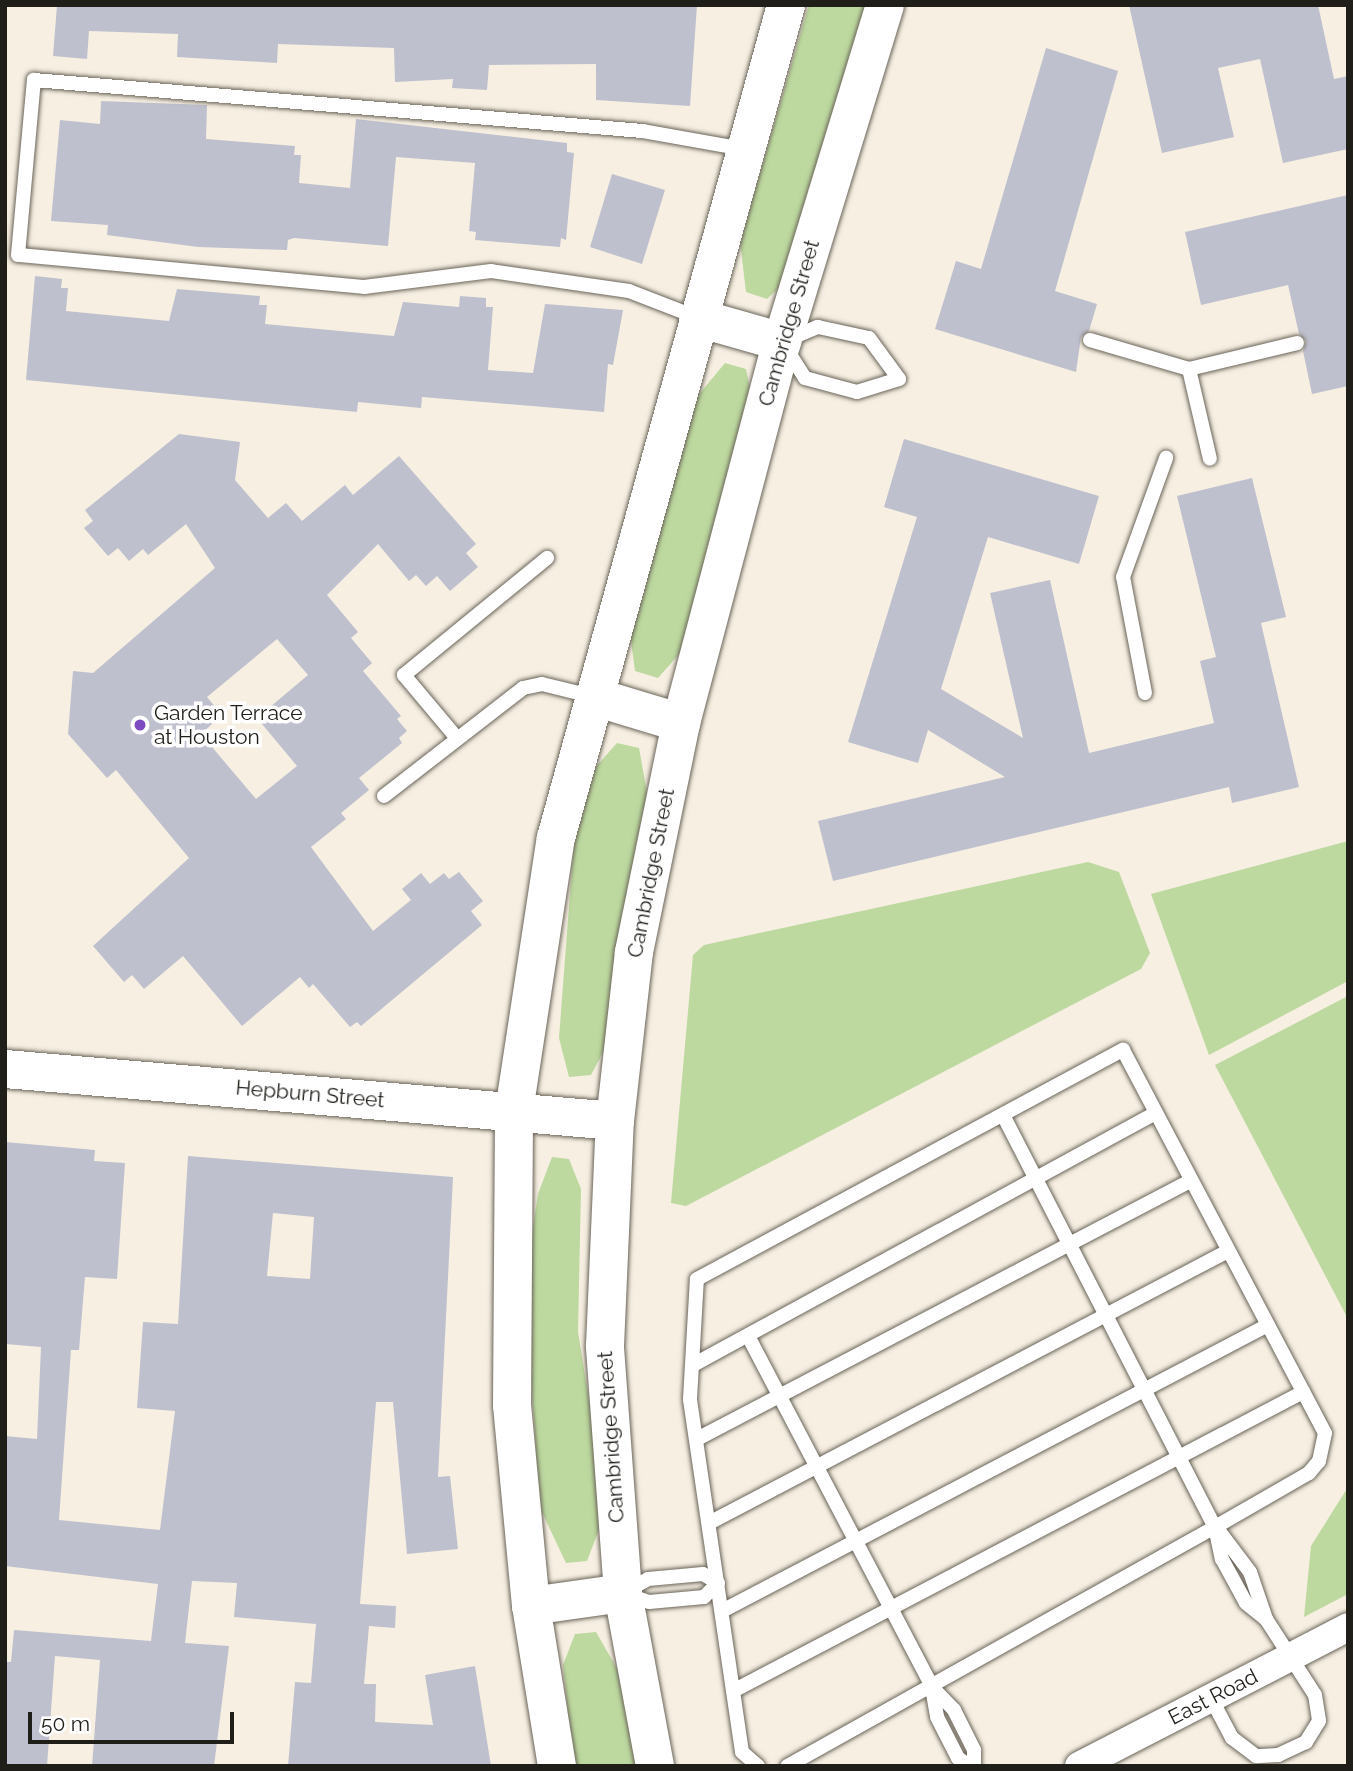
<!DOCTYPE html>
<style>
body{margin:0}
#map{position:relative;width:1353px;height:1771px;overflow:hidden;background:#f6efe2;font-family:Raleway,sans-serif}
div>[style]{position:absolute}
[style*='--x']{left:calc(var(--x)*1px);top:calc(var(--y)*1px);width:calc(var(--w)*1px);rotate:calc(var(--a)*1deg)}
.green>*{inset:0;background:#bdd99f}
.building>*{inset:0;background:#bfc0ce}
.roads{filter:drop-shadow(0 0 2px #6a6459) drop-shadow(0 0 2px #6a6459)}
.lane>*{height:14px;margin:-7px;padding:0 7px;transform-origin:7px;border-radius:7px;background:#fff}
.street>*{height:28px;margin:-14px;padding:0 14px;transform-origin:14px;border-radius:14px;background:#fff}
.secondary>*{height:38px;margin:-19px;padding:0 19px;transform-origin:19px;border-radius:19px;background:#fff}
.dots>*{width:19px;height:19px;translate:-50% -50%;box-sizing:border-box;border:4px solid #fff;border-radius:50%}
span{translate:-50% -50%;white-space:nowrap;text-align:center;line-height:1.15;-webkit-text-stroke:7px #fff;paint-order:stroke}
.street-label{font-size:21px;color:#201e19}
.poi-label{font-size:21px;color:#201e19}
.left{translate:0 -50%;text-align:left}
.frame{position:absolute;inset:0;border:7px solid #201e19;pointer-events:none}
.scale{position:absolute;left:28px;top:1712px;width:206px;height:32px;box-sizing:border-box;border:4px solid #201e19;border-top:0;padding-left:9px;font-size:21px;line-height:24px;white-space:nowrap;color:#201e19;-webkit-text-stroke:5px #fff;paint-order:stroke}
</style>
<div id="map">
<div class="green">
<div style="clip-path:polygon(809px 5px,876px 5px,787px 280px,767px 299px,746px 292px,740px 242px)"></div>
<div style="clip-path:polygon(725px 363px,746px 369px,751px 393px,680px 653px,658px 678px,635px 671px,629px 625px,695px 399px)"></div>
<div style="clip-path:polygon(617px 743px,639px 748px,648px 798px,609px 1041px,591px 1075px,569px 1077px,559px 1038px,574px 840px,593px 770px)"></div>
<div style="clip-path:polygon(1348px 841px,1348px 981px,1209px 1055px,1151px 894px)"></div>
<div style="clip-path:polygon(1088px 862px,1119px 872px,1150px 953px,1141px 969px,686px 1206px,671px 1203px,693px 955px,704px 945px)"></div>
<div style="clip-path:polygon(1348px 996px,1348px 1319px,1215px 1065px)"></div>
<div style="clip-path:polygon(552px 1157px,569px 1159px,581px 1189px,578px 1332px,595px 1436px,600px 1527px,587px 1561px,566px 1563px,540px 1508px,531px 1376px,530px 1246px,538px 1194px)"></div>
<div style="clip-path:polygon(1348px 1487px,1348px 1594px,1304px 1617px,1311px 1546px)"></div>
<div style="clip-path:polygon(596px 1632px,623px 1679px,639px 1766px,574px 1766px,563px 1665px,575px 1634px)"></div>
</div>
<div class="building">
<div style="clip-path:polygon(57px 5px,697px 5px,690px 106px,596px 100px,596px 64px,489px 65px,487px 90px,452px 88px,453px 79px,395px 82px,394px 48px,278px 44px,277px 63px,177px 57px,178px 34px,89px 31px,87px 59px,53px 56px)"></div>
<div style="clip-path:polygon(1129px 5px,1318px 5px,1334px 79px,1348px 76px,1348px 149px,1283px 163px,1260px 59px,1218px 68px,1234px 137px,1162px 153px)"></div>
<div style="clip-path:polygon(1046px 48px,1118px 71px,1055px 291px,1097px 304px,1089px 331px,1081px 337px,1076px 372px,935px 329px,956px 261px,981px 269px)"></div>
<div style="clip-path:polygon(101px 101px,207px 105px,206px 139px,295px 146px,294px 155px,301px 155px,299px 183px,350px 188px,356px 119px,567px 143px,567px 152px,574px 153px,566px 240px,561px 238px,560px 247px,475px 240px,476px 232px,469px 231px,475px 163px,396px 157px,388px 246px,294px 238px,288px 240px,287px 250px,198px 247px,107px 235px,108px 225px,51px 221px,60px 120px,100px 124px)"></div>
<div style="clip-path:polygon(612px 174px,665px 190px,642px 264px,590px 247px)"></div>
<div style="clip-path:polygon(1348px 195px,1348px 386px,1312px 394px,1303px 351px,1306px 341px,1299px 334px,1288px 285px,1201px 305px,1185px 232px)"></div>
<div style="clip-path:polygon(35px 276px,62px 279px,61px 288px,68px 288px,66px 311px,169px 321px,177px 289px,260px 296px,259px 305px,267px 305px,265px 324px,394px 336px,403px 302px,459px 307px,460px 296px,486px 298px,486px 307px,493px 307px,488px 370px,533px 373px,545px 304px,623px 310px,613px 365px,608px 364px,604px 412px,422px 397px,421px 408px,358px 402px,357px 412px,26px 380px)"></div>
<div style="clip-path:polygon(evenodd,179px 434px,240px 442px,235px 480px,268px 518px,286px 503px,302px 521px,345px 485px,353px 495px,399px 456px,476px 544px,466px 553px,478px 567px,450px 591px,437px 576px,426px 586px,416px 575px,409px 581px,378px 544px,327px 595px,358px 632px,351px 638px,372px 663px,363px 671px,401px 716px,397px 719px,407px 731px,399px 738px,402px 743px,359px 778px,369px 790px,341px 813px,346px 819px,311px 847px,373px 931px,411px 900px,402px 889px,421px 873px,430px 884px,444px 873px,449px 879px,459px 872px,483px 901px,471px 911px,482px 925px,361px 1026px,357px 1022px,350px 1027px,313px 984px,309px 988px,300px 977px,242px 1026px,183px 956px,144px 989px,132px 975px,124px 982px,93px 946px,189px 858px,116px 770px,107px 778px,68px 734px,73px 671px,93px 673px,215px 568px,186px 524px,148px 555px,143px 549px,129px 561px,118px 548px,108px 556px,84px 528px,93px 521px,85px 510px,179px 434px,277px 639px,308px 675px,257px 718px,297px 766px,256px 799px,201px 734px,222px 715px,207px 697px,277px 639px)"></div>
<div style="clip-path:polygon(904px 439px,1099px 496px,1079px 564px,988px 537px,941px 689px,1023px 738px,990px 593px,1050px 580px,1089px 753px,1214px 723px,1200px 661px,1216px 657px,1177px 496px,1252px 478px,1286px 617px,1261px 623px,1299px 787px,1232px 803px,1229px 787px,833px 881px,818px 821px,1005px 777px,928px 730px,918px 763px,848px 742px,917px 517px,884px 507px)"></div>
<div style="clip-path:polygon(evenodd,5px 1142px,95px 1150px,94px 1161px,125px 1163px,117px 1279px,85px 1277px,79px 1350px,71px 1350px,59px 1520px,160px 1530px,175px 1411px,137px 1408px,143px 1322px,178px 1324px,188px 1156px,453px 1177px,438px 1477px,450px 1476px,458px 1549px,407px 1554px,393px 1402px,376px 1402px,360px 1604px,396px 1606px,395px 1628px,369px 1626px,364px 1684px,376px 1684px,375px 1722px,433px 1725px,425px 1675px,475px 1666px,491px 1766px,288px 1766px,295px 1682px,311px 1683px,316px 1624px,234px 1617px,237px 1583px,192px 1581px,185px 1643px,229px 1646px,214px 1766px,92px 1766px,100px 1660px,55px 1656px,47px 1766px,5px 1766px,5px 1662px,11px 1662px,14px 1630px,151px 1641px,158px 1584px,5px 1566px,5px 1436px,37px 1439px,41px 1347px,5px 1344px,5px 1142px,273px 1213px,314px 1217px,310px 1279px,267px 1276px,273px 1213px)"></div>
</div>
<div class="roads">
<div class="lane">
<div style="--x:696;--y:317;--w:72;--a:-158.8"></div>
<div style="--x:629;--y:291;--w:139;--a:-171.8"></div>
<div style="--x:491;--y:271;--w:128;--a:172.8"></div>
<div style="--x:364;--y:287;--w:347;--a:-174.7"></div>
<div style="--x:18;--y:255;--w:176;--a:-84.8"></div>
<div style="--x:34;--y:80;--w:611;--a:4.79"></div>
<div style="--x:643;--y:131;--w:103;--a:10.1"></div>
<div style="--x:818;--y:327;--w:52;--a:12.2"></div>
<div style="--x:869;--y:338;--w:51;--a:53.8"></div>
<div style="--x:899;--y:379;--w:44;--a:162.8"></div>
<div style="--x:857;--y:392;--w:54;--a:-164.9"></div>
<div style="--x:805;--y:378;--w:43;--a:-122.6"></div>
<div style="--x:782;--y:342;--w:39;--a:-23"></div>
<div style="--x:1090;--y:340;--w:103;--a:16.3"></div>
<div style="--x:1189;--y:369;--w:111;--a:-13.5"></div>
<div style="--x:1189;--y:369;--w:92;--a:76.9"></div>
<div style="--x:1145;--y:693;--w:118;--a:-100.7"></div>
<div style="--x:1123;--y:577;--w:127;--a:-70.1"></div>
<div style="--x:456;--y:737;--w:81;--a:-130"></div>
<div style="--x:404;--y:675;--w:185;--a:-39.3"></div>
<div style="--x:384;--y:796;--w:176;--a:-37.8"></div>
<div style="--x:523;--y:688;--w:19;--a:-12"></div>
<div style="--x:542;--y:684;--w:55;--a:13.8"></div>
<div style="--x:1003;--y:1115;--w:463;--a:62.8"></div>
<div style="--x:1215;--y:1527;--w:33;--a:78"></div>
<div style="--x:1222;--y:1559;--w:50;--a:61.4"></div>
<div style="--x:1246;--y:1603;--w:26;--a:39"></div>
<div style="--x:1266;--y:1619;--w:90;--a:57.2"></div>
<div style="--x:1315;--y:1695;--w:26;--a:81"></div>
<div style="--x:1319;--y:1721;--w:25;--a:122"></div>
<div style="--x:1306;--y:1742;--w:31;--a:155"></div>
<div style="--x:1278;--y:1755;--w:22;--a:177"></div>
<div style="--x:1256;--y:1756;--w:30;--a:-143"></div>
<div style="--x:1232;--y:1738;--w:45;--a:-117.7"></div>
<div style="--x:748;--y:1336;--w:396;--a:62.3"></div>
<div style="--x:932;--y:1687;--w:32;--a:46"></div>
<div style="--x:954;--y:1710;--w:45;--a:63.4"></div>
<div style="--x:974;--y:1750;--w:16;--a:90"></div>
<div style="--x:693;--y:1365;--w:525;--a:-28.57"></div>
<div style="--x:697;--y:1439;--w:556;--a:-27.62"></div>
<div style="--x:709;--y:1523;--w:586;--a:-27.66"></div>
<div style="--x:1216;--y:1527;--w:56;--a:52.9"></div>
<div style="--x:1250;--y:1572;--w:50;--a:71.2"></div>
<div style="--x:703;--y:1574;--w:17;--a:31"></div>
<div style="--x:718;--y:1583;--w:20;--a:135"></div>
<div style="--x:704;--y:1597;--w:55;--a:174.8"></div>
<div style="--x:649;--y:1602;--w:28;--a:-161"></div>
<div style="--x:623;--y:1593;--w:29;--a:-29"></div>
<div style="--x:648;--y:1579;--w:55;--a:-5.2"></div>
<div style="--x:722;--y:1611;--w:616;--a:-27.65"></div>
<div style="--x:932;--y:1688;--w:29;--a:80"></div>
<div style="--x:937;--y:1717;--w:46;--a:62.9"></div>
<div style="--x:958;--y:1758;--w:14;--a:36"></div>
<div style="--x:733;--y:1691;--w:644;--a:-27.68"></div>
<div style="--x:758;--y:1766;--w:21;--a:-139"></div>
<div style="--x:742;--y:1752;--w:357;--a:-98.4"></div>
<div style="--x:690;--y:1399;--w:120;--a:-86.7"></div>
<div style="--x:697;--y:1279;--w:484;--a:-28.3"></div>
<div style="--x:1123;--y:1050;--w:433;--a:62.2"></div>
<div style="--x:1325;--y:1433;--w:29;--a:102"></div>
<div style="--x:1319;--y:1461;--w:16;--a:130"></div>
<div style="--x:1309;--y:1473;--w:108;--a:150.1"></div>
<div style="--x:1215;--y:1527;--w:490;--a:150.8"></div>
</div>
<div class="street">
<div style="--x:1079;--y:1766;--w:303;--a:-27.3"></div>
</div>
<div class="secondary">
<div style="--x:698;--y:318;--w:87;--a:15.9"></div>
<div style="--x:595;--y:697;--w:90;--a:16.8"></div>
<div style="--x:5;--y:1069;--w:612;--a:4.87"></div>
<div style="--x:531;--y:1606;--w:93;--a:-8"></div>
<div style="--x:557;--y:1766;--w:162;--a:-99.2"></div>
<div style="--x:531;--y:1606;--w:202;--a:-95.4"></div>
<div style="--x:512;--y:1405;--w:294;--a:-89.6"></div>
<div style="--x:514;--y:1111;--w:276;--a:-81.3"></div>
<div style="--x:556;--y:838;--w:864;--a:-74.56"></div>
<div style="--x:655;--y:1766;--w:176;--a:-100.5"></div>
<div style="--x:623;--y:1593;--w:248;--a:-94.2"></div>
<div style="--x:605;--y:1346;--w:225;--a:-87.5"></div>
<div style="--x:615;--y:1121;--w:170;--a:-83.6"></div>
<div style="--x:634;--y:952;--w:234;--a:-78.4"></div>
<div style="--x:681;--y:723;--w:394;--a:-75.2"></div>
<div style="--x:782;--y:342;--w:352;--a:-73"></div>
</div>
</div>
<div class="dots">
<div style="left:140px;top:725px;background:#7e4ac2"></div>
</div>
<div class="street-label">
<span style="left:789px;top:323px;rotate:-74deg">Cambridge Street</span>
<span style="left:651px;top:873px;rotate:-79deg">Cambridge Street</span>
<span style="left:310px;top:1094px;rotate:5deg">Hepburn Street</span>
<span style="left:611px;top:1437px;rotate:-94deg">Cambridge Street</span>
<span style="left:1213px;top:1697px;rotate:-27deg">East Road</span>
</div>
<div class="poi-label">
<span class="left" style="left:154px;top:725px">Garden Terrace<br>at Houston</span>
</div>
<div class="frame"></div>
<div class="scale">50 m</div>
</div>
